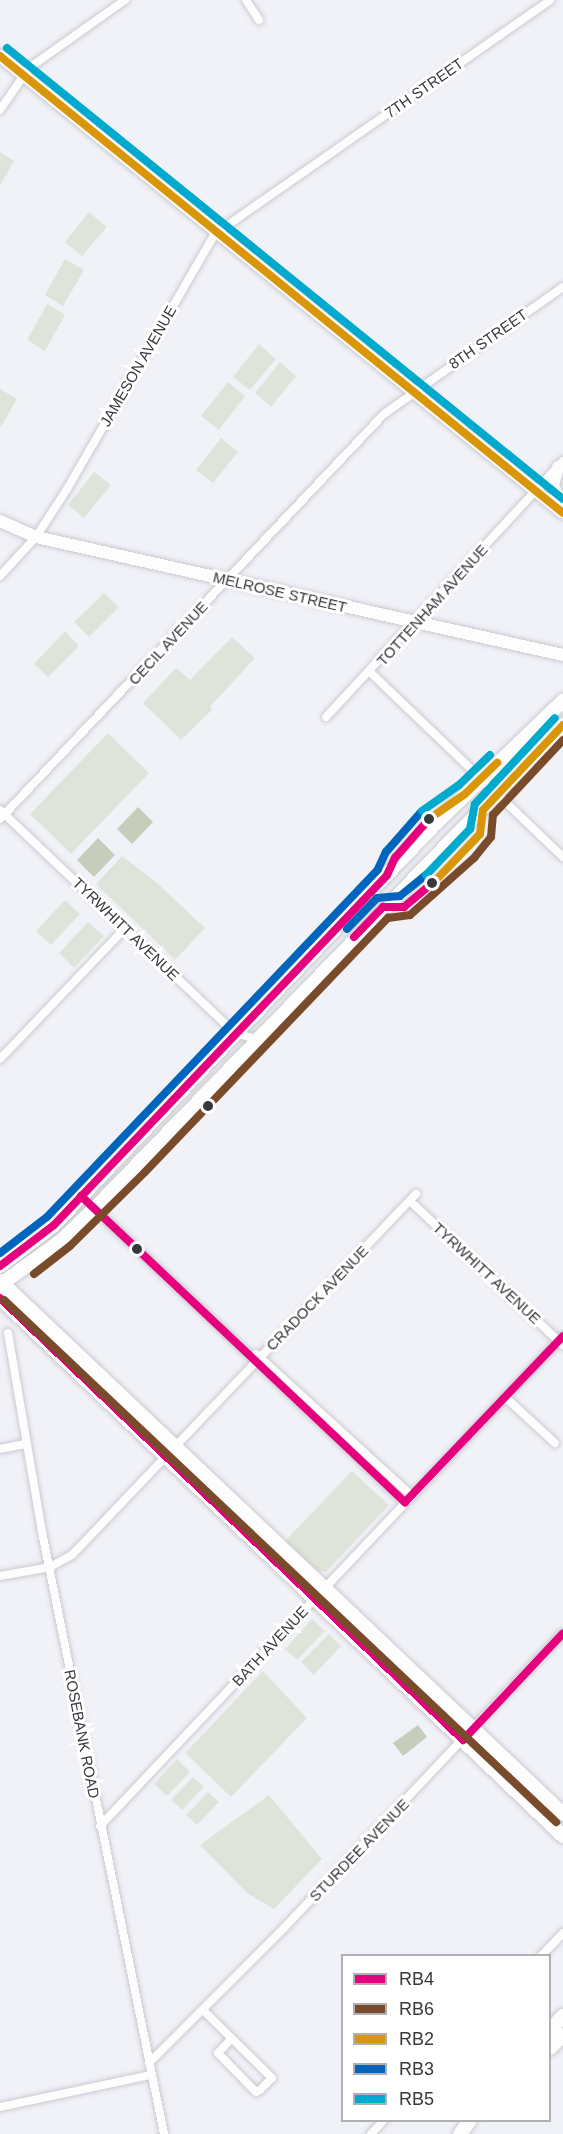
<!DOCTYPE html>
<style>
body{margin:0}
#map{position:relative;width:563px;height:2134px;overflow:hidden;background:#f1f2f8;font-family:Helvetica,sans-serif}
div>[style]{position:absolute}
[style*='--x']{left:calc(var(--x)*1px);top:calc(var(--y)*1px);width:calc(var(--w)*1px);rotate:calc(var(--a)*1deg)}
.green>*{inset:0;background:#dfe4db}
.water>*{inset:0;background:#c6cdbb}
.roads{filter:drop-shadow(0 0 2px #cacacf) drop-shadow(0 0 2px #cacacf)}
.street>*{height:8px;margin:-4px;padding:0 4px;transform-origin:4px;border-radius:4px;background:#fdfdfe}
.secondary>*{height:12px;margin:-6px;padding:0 6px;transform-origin:6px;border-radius:6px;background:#fdfdfe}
.primary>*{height:14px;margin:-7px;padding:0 7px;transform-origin:7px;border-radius:7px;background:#fdfdfe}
.bus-1>*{height:8px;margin:-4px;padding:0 4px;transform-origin:4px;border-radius:4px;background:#e5007d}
.bus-2>*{height:8px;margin:-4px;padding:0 4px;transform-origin:4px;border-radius:4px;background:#7a4b2a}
.bus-3>*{height:8px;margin:-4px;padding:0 4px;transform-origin:4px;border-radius:4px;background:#da9609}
.bus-4>*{height:8px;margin:-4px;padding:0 4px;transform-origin:4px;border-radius:4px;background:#0065bd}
.bus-5>*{height:8px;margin:-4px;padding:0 4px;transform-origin:4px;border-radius:4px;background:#00a9ce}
.dots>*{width:16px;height:16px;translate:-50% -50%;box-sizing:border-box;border:3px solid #fff;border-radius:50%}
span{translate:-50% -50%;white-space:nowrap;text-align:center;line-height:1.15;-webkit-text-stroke:6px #fff;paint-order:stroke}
.street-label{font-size:15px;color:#38393d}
.legend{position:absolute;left:341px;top:1954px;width:210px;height:168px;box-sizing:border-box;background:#fff;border:2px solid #afb0b1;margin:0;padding:8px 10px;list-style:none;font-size:18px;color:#38393d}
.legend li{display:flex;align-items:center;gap:12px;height:30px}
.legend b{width:30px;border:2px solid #afb0b1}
</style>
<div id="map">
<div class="green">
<div style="clip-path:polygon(0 152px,14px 161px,0 186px)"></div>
<div style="clip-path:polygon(89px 212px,107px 227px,82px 256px,65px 242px)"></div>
<div style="clip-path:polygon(65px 259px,84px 270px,63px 306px,45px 295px)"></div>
<div style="clip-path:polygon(47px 304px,65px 315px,45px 351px,27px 340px)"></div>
<div style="clip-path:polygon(259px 344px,276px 359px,250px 390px,233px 377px)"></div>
<div style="clip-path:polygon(280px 362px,296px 376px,271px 407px,255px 393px)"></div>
<div style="clip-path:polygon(228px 382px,245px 396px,219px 430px,201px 416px)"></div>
<div style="clip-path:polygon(0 389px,17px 399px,0 428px)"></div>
<div style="clip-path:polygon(221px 438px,238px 452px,213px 483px,196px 470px)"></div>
<div style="clip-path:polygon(94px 472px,111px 485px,84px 518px,68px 505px)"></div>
<div style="clip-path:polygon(104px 593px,119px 607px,89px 637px,74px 622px)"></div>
<div style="clip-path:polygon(65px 631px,79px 646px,48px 677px,34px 664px)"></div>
<div style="clip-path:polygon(232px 637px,255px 658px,210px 707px,212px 710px,181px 740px,143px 703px,176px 668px,190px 680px)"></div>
<div style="clip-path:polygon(108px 733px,149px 773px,71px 854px,30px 814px)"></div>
<div style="clip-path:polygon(122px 856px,157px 883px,205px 928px,175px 960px,96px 884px)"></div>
<div style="clip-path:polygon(65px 900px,80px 914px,51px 945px,36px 931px)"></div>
<div style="clip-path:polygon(88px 922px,104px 936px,74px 968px,59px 953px)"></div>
<div style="clip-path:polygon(352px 1471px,389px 1505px,326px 1572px,317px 1571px,285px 1541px)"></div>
<div style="clip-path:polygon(312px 1619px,325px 1631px,297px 1660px,285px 1649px)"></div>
<div style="clip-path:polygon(329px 1634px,341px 1646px,314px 1675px,301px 1662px)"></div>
<div style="clip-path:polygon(263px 1671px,307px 1718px,231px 1797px,185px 1753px)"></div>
<div style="clip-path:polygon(177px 1759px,190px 1772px,167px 1796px,154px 1784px)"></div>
<div style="clip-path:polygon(193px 1777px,204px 1787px,182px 1810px,171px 1800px)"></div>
<div style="clip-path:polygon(208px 1792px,219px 1802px,197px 1825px,186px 1815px)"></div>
<div style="clip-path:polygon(269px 1795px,322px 1859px,274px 1909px,247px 1893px,200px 1845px)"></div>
</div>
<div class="water">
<div style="clip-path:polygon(138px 807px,153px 822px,132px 844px,117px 829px)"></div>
<div style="clip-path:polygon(98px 838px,115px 855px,94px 877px,77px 860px)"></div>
<div style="clip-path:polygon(418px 1725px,427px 1737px,403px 1756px,393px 1743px)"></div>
</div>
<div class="roads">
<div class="street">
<div style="--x:246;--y:0;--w:24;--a:57"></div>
<div style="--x:0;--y:110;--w:51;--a:-55.4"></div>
<div style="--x:29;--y:68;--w:118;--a:-35.3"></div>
<div style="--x:0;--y:576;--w:53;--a:-47.3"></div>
<div style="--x:36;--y:537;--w:57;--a:-57.1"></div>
<div style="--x:67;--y:489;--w:295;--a:-59.9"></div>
<div style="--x:215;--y:234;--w:409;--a:-34.9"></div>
<div style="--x:371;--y:673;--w:266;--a:43.8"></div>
<div style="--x:326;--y:717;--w:349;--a:-47.2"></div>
<div style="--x:0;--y:810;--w:324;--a:43.5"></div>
<div style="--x:235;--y:1033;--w:22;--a:16"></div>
<div style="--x:0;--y:819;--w:558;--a:-46.52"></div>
<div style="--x:384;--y:414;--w:219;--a:-35.4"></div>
<div style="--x:0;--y:1059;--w:181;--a:-46.3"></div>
<div style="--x:81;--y:1196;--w:446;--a:43.4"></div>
<div style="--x:410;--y:1201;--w:210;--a:43.3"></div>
<div style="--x:8;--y:1333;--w:207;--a:80.3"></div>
<div style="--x:43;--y:1537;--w:609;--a:78.54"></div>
<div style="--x:256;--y:1354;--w:210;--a:42.3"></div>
<div style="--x:505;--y:1397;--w:68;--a:42.6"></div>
<div style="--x:0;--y:1449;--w:26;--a:-11"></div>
<div style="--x:0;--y:1576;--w:51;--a:-10.2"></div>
<div style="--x:50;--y:1567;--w:25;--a:-29"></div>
<div style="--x:72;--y:1555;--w:499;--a:-46.4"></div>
<div style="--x:100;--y:1826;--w:674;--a:-46.62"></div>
<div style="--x:541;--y:1956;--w:32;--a:-46"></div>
<div style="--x:203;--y:2010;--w:97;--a:44.6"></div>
<div style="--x:272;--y:2078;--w:17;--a:135"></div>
<div style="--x:260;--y:2090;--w:4;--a:153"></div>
<div style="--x:256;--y:2092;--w:54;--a:-134.3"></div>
<div style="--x:218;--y:2053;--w:19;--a:-47"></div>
<div style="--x:149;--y:2063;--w:190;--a:-45"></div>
<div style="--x:283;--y:1929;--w:407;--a:-46.6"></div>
<div style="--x:0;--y:2107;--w:154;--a:-12"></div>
<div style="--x:371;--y:2134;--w:19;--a:-47"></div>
</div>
<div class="secondary">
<div style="--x:0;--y:56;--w:725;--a:39.07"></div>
<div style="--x:558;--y:467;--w:20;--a:105"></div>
<div style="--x:553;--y:486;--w:23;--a:65"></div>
<div style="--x:0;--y:521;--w:39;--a:24"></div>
<div style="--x:36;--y:537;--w:540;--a:12.62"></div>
</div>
<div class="primary">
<div style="--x:0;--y:1266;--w:68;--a:-37.2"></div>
<div style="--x:54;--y:1225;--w:553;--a:-46.47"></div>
<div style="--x:435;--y:824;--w:178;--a:-43.9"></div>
<div style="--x:0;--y:1281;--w:775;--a:43.43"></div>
<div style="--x:0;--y:1285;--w:78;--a:-36.1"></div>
<div style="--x:63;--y:1239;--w:56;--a:-44.3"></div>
<div style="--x:103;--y:1200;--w:661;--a:-45.92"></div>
<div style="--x:0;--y:1298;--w:779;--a:43.7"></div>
<div style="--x:550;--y:2030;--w:19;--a:-47"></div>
<div style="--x:550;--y:2048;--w:18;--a:-45"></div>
<div style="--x:460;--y:2134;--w:17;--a:-54"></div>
</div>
</div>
<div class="bus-1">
<div style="--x:354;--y:937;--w:42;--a:-46"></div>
<div style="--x:383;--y:907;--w:21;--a:0"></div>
<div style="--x:404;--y:907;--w:39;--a:-40"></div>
<div style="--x:81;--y:1196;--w:446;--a:43.4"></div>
<div style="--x:405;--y:1502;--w:229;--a:-46.4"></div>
<div style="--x:0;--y:1266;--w:68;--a:-37.2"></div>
<div style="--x:54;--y:1225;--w:483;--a:-46.4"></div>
<div style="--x:387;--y:875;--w:19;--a:-65"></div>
<div style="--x:395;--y:858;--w:52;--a:-48.9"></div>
<div style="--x:0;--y:1298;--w:640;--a:43.67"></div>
<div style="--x:463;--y:1740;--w:146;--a:-46.9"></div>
</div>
<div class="bus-2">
<div style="--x:34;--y:1274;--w:46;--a:-37.9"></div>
<div style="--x:70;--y:1246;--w:105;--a:-44.6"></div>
<div style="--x:145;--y:1172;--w:352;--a:-46.3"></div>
<div style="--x:388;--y:918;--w:22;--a:-8"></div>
<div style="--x:410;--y:915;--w:86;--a:-41.7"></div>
<div style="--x:474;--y:858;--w:27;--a:-51"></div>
<div style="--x:491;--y:837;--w:22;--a:-85"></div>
<div style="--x:493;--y:815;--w:103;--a:-47"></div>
<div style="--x:4;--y:1300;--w:760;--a:43.4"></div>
</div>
<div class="bus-3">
<div style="--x:0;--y:56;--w:725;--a:39.07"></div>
<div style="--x:429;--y:819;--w:44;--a:-34.8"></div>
<div style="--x:465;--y:794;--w:45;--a:-44.1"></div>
<div style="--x:434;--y:882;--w:66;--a:-46.2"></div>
<div style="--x:480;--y:834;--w:24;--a:-83"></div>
<div style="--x:483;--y:810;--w:117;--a:-46.7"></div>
</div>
<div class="bus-4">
<div style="--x:347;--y:929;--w:43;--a:-45.9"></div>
<div style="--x:377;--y:898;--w:23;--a:-5"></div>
<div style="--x:400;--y:896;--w:35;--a:-39"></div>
<div style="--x:0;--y:1253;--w:59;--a:-37.5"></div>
<div style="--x:47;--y:1217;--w:480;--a:-46.4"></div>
<div style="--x:378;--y:869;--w:19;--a:-65"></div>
<div style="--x:386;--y:852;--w:53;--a:-48.8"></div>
</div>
<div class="bus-5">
<div style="--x:7;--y:48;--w:716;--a:39.05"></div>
<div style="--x:422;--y:811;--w:45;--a:-35.1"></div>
<div style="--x:459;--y:785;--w:43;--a:-44.1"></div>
<div style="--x:426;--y:875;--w:64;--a:-46.3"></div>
<div style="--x:470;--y:829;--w:25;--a:-79"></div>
<div style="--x:475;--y:804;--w:117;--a:-47.1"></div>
</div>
<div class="dots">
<div style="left:429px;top:819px;background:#38393d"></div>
<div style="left:432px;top:883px;background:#38393d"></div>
<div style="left:208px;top:1106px;background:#38393d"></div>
<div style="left:137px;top:1249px;background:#38393d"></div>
</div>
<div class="street-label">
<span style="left:424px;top:88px;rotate:-35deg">7TH STREET</span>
<span style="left:488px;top:339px;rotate:-35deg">8TH STREET</span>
<span style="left:138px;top:366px;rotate:-60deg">JAMESON AVENUE</span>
<span style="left:280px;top:592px;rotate:13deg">MELROSE STREET</span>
<span style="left:432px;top:605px;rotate:-48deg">TOTTENHAM AVENUE</span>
<span style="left:168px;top:643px;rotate:-47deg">CECIL AVENUE</span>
<span style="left:126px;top:929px;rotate:44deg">TYRWHITT AVENUE</span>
<span style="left:487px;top:1273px;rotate:43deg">TYRWHITT AVENUE</span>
<span style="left:317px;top:1298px;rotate:-46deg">CRADOCK AVENUE</span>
<span style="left:270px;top:1646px;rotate:-47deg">BATH AVENUE</span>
<span style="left:82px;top:1734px;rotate:79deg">ROSEBANK ROAD</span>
<span style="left:359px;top:1850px;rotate:-46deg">STURDEE AVENUE</span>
</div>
<ul class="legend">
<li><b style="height:8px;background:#e5007d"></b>RB4</li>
<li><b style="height:8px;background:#7a4b2a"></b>RB6</li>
<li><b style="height:8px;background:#da9609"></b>RB2</li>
<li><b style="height:8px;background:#0065bd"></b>RB3</li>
<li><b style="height:8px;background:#00a9ce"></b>RB5</li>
</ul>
</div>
